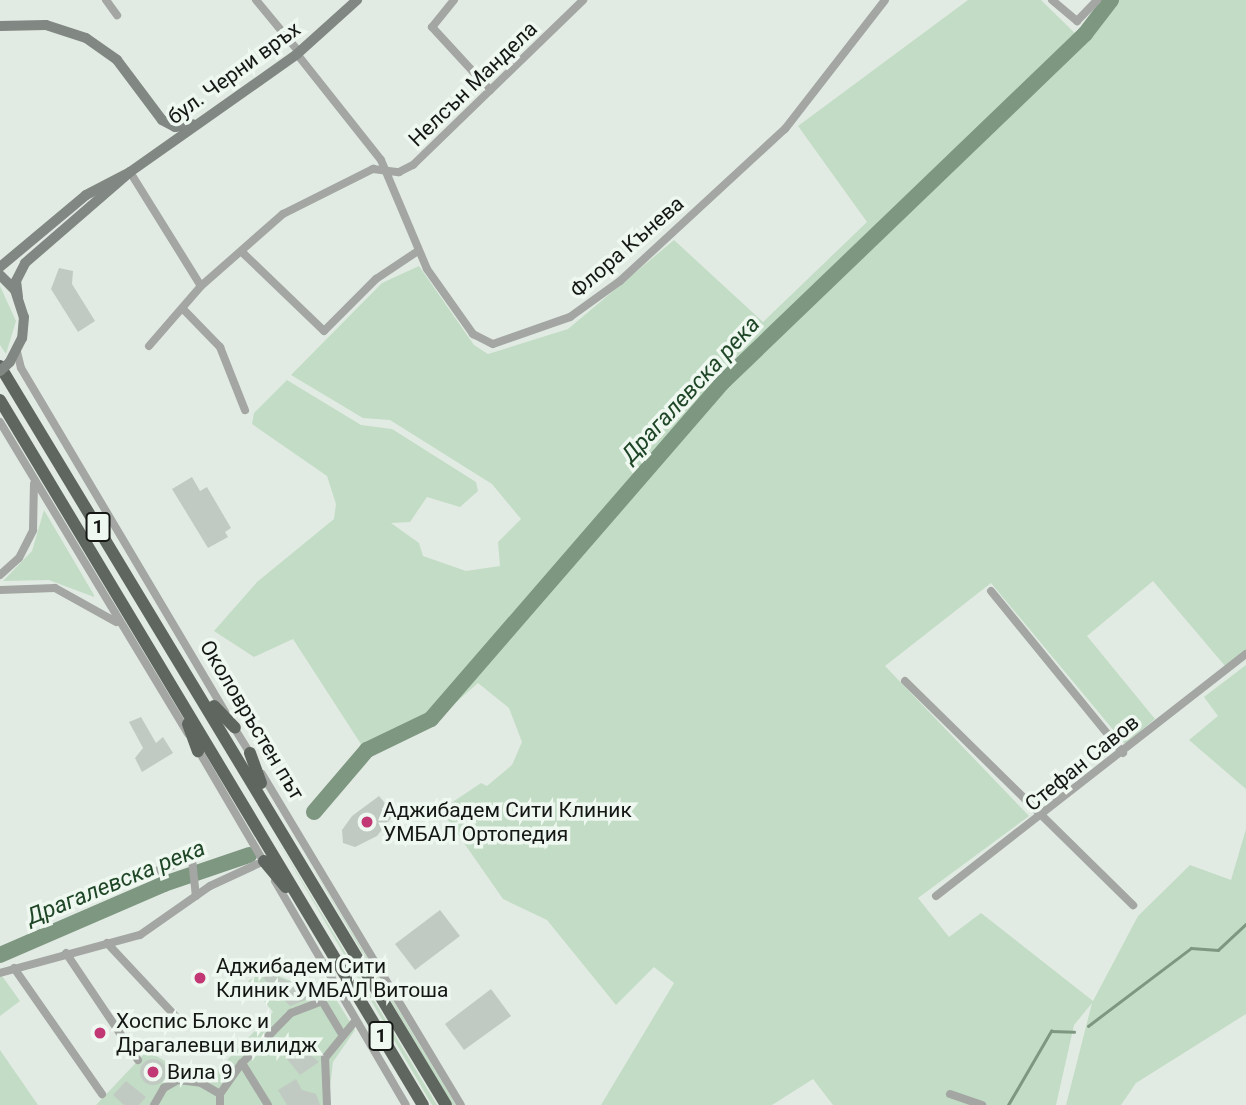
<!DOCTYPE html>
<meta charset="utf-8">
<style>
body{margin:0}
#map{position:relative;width:1246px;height:1105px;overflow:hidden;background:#e2ebe3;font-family:Roboto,sans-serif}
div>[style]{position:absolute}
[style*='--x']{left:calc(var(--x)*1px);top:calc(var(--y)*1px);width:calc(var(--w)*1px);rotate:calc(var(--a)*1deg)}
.green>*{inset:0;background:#c3dcc5}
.stream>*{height:2.5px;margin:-1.25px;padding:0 1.25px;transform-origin:1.25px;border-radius:1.25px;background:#7e9781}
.river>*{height:16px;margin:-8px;padding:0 8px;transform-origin:8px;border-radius:8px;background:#7e9781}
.building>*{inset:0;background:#c1cac2}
.round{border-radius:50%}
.minor>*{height:8px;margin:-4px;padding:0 4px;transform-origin:4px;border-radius:4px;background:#a3a6a3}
.secondary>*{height:10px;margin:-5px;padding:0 5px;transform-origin:5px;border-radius:5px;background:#818782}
.trunk>*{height:12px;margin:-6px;padding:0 6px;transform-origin:6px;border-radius:6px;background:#5f6660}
.secondary-bridge>*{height:10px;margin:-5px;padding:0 5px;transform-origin:5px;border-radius:5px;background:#818782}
.dots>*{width:19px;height:19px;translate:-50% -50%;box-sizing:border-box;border:4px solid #eff8f0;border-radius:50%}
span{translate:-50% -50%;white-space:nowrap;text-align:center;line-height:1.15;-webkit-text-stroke:7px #eff8f0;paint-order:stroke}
.shield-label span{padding:2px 5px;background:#eff8f0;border:2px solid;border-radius:5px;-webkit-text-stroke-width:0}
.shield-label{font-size:19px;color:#141714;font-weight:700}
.street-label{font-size:21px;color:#141714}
.poi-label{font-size:21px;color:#141714}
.left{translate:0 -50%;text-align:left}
.water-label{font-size:23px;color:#1e4626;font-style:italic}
</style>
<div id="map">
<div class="green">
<div style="clip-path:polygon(968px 0,1041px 0,1085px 43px,1114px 0,1246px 0,1246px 650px,1225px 666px,1153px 581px,1087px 636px,1155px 719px,1125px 744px,991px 583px,885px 666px,1029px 816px,918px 898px,949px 937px,981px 913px,1093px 1001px,1138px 916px,1190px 865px,1231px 880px,1246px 829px,1246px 1014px,1136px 1083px,1121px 1105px,1066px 1105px,1092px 1003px,1074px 1025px,1056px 1105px,833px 1105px,813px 1079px,772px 1105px,601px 1105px,674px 983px,654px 967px,616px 1005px,547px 920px,503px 899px,441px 810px,481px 783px,487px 786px,512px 765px,522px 742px,509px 708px,478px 683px,428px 727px,368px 755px,293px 639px,254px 657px,214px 631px,257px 582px,334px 519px,336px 504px,327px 476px,252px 424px,254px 413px,287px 380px,361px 425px,392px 429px,476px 482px,478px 491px,460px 507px,427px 497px,410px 522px,391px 523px,419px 543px,423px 556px,466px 571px,500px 566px,498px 542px,521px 519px,492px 484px,390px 420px,363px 418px,291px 375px,382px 283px,419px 266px,474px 345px,488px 354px,568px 329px,674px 240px,763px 322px,867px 222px,798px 126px)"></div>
<div style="clip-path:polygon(0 286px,16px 321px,6px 354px,0 345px)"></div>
<div style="clip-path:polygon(44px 510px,94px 595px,94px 597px,49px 580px,3px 581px,32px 551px)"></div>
<div style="clip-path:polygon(1246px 665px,1246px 789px,1189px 740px,1218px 716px,1204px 697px)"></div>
<div style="clip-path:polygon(272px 831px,437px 1105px,432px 1105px)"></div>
<div style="clip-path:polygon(305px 855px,456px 1105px,452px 1105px)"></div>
<div style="clip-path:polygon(266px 971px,314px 990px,326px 983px,355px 1030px,333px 1062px,328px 1105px,96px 1105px,147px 1051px,205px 1083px,273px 1012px,248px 981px)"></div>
<div style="clip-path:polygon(0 973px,20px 1001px,0 1016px)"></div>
<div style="clip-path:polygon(0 1050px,38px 1105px,0 1105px)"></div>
</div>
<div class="stream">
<div style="--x:1088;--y:1026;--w:129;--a:-37.1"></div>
<div style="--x:1191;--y:948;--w:27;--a:4"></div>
<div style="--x:1218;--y:950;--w:38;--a:-43"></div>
<div style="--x:1008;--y:1105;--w:86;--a:-59.8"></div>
<div style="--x:1051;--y:1031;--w:23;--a:2"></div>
</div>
<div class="river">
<div style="--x:314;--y:812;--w:82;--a:-49.5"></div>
<div style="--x:367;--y:750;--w:71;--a:-25.8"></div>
<div style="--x:431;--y:719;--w:447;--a:-49.1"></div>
<div style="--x:724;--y:381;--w:501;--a:-43.87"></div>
<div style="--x:1085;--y:34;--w:43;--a:-52.6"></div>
<div style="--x:0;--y:955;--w:179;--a:-23.4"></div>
<div style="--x:164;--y:884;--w:90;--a:-18.8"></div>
</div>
<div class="building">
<div style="clip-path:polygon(59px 268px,73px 271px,72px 284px,95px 321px,78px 332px,51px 289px)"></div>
<div style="clip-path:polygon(192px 477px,200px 491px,207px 487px,231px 528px,225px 532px,228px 537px,208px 548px,172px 489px)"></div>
<div style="clip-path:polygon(141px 717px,156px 743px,163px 737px,173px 753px,142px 772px,135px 758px,143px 748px,129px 722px)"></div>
<div style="clip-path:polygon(379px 796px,394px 814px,377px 836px,355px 847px,343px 843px,342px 830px,352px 816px)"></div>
<div style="clip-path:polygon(440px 910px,460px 936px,415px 970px,395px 944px)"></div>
<div style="clip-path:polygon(269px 973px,314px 993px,313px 997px,290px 1006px,263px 978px)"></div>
<div style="clip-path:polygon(491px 989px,511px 1016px,464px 1050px,445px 1024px)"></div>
<div style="clip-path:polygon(291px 1039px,319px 1062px,300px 1075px,278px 1048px)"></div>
<div class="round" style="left:140px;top:1059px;width:26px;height:26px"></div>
<div style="clip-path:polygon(296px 1079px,302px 1090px,316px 1094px,320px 1105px,287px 1105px,278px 1090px)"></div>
<div style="clip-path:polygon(126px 1081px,146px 1097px,139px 1105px,124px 1105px,113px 1095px)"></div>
</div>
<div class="minor">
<div style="--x:106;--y:0;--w:19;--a:54"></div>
<div style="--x:256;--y:0;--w:67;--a:50.4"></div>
<div style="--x:454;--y:0;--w:35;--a:129"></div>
<div style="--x:432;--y:27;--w:86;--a:47.4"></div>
<div style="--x:1052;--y:0;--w:33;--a:40"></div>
<div style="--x:1077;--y:21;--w:29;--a:-46"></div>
<div style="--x:297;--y:54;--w:135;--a:51.6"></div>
<div style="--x:381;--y:160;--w:118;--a:67.1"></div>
<div style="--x:427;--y:269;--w:80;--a:54.7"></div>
<div style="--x:473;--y:334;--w:22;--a:27"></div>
<div style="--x:493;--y:344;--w:82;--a:-19.3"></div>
<div style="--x:570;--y:317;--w:62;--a:-35.8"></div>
<div style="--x:620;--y:281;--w:224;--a:-42.7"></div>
<div style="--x:785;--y:129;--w:163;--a:-52.2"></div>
<div style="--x:130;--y:172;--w:134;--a:58.1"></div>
<div style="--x:244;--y:254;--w:111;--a:43.9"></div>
<div style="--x:324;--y:331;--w:74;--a:-45"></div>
<div style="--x:376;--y:279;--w:50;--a:-33.7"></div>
<div style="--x:184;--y:310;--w:52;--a:45.8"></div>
<div style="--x:220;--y:347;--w:68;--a:68.4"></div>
<div style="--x:149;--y:346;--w:79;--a:-49.1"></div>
<div style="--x:201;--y:286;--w:109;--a:-41.3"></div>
<div style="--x:283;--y:214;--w:101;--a:-26.6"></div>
<div style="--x:373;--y:169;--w:26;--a:7"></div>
<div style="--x:399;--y:172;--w:16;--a:-27"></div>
<div style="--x:413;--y:165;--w:237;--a:-44.1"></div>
<div style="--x:17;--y:352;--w:16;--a:76"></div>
<div style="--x:21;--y:368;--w:400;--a:59.3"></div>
<div style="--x:0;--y:422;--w:364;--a:58.9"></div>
<div style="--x:0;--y:575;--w:25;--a:-42"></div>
<div style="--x:19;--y:558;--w:31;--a:-63"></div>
<div style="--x:33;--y:530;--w:46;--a:-88.8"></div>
<div style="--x:0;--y:590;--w:55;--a:-2.1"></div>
<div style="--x:55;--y:588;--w:70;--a:29.1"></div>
<div style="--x:991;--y:591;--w:209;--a:50.8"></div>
<div style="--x:905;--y:681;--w:320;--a:44.5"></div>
<div style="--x:233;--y:726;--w:36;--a:58"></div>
<div style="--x:197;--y:748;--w:134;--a:59.6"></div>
<div style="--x:262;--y:774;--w:386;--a:59"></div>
<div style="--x:275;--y:881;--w:259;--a:59.7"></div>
<div style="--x:90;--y:893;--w:108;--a:-18.4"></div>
<div style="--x:192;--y:859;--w:37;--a:84"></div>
<div style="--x:936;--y:896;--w:393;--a:-38"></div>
<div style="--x:107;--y:943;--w:107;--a:46.9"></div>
<div style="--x:66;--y:953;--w:129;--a:56.1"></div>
<div style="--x:14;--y:968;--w:154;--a:55.1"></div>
<div style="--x:0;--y:973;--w:145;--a:-15.2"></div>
<div style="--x:140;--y:935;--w:85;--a:-35"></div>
<div style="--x:210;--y:886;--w:60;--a:-24.8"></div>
<div style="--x:242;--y:1063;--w:49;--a:58.2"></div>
<div style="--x:950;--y:1094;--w:34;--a:19"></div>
<div style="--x:154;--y:1105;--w:20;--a:-60"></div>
<div style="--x:164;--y:1088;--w:16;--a:-30"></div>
<div style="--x:178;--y:1080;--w:23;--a:7"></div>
<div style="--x:201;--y:1083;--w:22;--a:30"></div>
<div style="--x:220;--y:1105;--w:11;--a:-90"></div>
<div style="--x:220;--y:1094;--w:38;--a:-55"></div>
<div style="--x:242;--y:1063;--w:70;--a:-45.6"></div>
<div style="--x:291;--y:1013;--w:33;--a:-21"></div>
<div style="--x:322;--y:1001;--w:37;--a:59"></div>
<div style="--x:327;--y:1105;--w:47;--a:-92.4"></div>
<div style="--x:325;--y:1058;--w:49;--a:-50.8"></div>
</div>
<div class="secondary">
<div style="--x:0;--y:26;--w:46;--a:-1.2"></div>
<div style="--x:46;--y:25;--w:42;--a:18"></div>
<div style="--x:86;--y:38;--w:38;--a:35"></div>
<div style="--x:117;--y:60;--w:75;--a:53.1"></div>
<div style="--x:162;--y:120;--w:15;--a:28"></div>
<div style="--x:175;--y:127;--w:18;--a:-9"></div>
<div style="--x:0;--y:267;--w:112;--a:-39.9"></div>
<div style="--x:86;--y:195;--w:50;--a:-27.6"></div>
<div style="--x:130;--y:172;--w:204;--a:-35.2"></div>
<div style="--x:297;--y:54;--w:81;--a:-42"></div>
<div style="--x:0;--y:275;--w:21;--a:45"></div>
<div style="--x:15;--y:290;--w:28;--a:72"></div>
<div style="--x:24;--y:317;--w:21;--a:95"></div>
<div style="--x:22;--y:338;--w:27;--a:117"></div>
<div style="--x:18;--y:297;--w:16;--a:-97"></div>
<div style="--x:16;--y:281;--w:20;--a:-63"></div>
<div style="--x:25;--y:263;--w:139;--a:-40.9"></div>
</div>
<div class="trunk">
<div style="--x:0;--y:366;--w:863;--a:58.89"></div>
<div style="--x:0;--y:400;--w:822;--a:59.04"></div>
<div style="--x:214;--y:706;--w:30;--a:46"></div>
<div style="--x:188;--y:724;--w:29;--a:70"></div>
<div style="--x:250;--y:753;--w:32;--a:70"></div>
<div style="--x:264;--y:861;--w:34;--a:50"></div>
</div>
<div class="secondary-bridge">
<div style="--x:0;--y:371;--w:13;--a:-42"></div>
</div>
<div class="dots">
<div style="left:367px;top:822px;background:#c13874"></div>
<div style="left:200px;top:978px;background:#c13874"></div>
<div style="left:100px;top:1033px;background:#c13874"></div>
<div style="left:153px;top:1072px;background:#c13874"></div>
</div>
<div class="shield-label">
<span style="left:98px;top:527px">1</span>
<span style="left:381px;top:1036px">1</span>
</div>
<div class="street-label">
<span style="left:234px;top:73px;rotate:-36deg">бул. Черни връх</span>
<span style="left:473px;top:84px;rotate:-44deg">Нелсън Мандела</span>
<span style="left:627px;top:247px;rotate:-41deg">Флора Кънева</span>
<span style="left:252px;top:720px;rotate:59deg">Околовръстен път</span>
<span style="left:1082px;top:763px;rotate:-39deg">Стефан Савов</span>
</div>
<div class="poi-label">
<span class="left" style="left:383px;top:822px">Аджибадем Сити Клиник<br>УМБАЛ Ортопедия</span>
<span class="left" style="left:216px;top:978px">Аджибадем Сити<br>Клиник УМБАЛ Витоша</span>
<span class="left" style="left:116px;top:1033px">Хоспис Блокс и<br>Драгалевци вилидж</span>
<span class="left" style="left:167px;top:1072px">Вила 9</span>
</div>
<div class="water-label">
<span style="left:691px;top:390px;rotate:-47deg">Драгалевска река</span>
<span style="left:116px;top:883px;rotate:-22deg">Драгалевска река</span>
</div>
</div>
